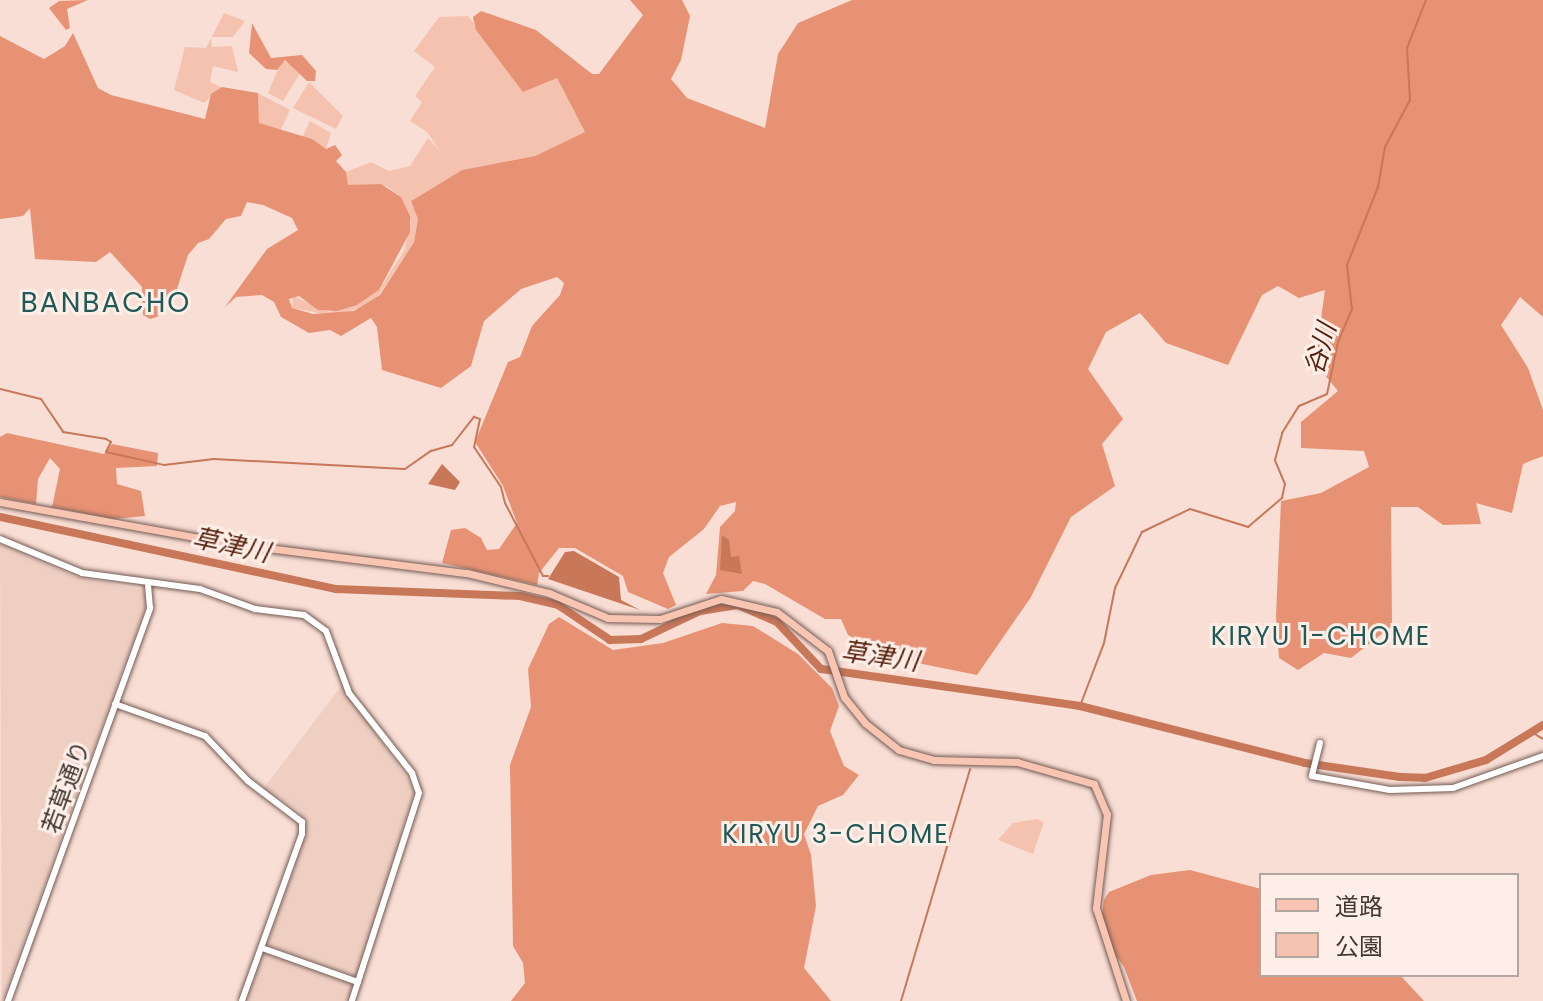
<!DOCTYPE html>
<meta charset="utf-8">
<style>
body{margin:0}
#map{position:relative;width:1543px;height:1001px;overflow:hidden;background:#f9ded5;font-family:Poppins,"Noto Sans JP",sans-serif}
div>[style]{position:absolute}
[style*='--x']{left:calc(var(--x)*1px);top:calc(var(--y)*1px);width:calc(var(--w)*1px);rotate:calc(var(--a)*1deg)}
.built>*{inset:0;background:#f0cfc3}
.green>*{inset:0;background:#f5c2af}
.forest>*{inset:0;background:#e79274}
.water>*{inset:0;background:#c87759}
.stream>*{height:2px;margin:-1px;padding:0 1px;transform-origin:1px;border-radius:1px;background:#c87759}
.river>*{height:8px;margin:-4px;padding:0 4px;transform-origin:4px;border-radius:4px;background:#c87759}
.roads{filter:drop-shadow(0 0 2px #725b53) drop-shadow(0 0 2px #725b53)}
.minor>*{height:6px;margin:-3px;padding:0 3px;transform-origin:3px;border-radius:3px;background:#fff}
.major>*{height:7px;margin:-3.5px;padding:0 3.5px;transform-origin:3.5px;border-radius:3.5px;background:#f9c5b3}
span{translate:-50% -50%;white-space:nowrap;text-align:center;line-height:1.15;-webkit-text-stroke:6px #feeee8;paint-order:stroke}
.street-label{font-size:24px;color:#433834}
.water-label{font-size:26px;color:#58230e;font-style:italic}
.neighbourhood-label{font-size:26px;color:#1f5a57;letter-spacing:2px}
.quarter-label{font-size:28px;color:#1f5a57;letter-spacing:2px}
.legend{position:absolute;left:1259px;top:873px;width:260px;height:104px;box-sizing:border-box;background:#feeee8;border:2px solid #b3a5a0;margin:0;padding:10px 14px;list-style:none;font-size:24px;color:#433834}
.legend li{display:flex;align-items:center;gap:16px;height:40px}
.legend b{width:40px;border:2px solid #b3a5a0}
</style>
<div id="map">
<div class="built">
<div style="clip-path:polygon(0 544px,73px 576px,143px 590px,148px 600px,2px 1001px)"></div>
<div style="clip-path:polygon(342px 685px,415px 790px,358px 977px,267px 945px,307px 832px,300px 811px,264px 788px)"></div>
<div style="clip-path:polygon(264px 952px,356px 985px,350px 1001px,246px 1001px)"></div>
</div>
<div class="green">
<div style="clip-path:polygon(224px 13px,245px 21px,233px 37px,211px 37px,212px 47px,232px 46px,238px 72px,213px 66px,210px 82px,221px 87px,204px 103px,174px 90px,185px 47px,206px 48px)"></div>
<div style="clip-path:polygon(468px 16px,516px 77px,557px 78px,585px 132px,535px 156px,462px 170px,412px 200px,418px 219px,414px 242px,379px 295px,368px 305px,335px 316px,292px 308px,293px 296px,329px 312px,357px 305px,379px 290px,404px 251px,411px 222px,401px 197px,387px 186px,348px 185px,346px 172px,371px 162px,389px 171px,410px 166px,428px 138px,440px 151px,427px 132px,410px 121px,422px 102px,415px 96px,435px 67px,414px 51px,439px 17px)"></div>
<div style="clip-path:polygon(282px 60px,297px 67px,299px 75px,283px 101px,268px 93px)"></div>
<div style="clip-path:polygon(309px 82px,343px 116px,336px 129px,293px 108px)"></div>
<div style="clip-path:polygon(258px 93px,290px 110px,280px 131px,259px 123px)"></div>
<div style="clip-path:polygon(310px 121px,331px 133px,326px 149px,302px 138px)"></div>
<div style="clip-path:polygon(1037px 819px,1044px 822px,1033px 854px,998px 840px,1013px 823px)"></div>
</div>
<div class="forest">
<div style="clip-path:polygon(88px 0,67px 9px,70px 28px,66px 30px,49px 8px,59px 1px)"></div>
<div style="clip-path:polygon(630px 0,682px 0,690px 16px,681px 60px,671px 79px,687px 98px,765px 128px,778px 54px,798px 23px,852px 0,1543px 0,1543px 317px,1520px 297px,1501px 325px,1528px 368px,1543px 410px,1543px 456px,1523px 464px,1512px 513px,1476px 503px,1481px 524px,1443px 525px,1418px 507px,1391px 507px,1392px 626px,1351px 658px,1324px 653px,1298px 670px,1279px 658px,1276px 616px,1281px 501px,1321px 493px,1369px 467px,1364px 451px,1301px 448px,1301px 422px,1338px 391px,1315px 363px,1325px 290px,1299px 298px,1278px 286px,1262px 295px,1228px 365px,1166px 343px,1140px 313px,1106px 332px,1088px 369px,1123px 419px,1102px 444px,1115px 486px,1071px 517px,1031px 597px,977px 675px,888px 657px,848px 635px,841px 619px,825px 619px,765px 584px,753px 581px,743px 591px,706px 594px,716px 575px,720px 527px,735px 511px,736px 502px,720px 506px,704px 529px,669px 557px,663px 573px,676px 605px,668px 609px,628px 592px,623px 576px,575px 548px,559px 548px,539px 573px,537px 585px,442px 563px,451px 530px,465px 528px,481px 538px,487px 550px,499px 549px,517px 523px,503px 486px,475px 442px,508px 362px,520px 357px,532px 326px,560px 295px,564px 283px,557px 277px,521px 289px,484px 321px,471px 366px,441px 388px,382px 370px,377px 327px,371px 318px,341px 336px,330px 330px,309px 333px,281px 317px,274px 302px,262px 295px,236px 297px,225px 307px,267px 249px,298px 230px,292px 218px,263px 205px,247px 202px,241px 216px,226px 219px,209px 239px,198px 243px,188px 255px,175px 295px,157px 317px,150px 319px,143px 315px,142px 287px,110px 252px,96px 262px,35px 259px,30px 208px,23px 216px,0 219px,0 36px,44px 59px,65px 46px,73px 33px,98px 88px,111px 95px,205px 119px,211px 94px,222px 87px,258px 93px,259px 123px,312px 139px,326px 149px,335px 145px,342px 155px,336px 161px,346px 172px,348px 185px,381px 184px,401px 197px,410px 216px,410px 232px,379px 290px,357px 305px,337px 311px,318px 310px,299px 296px,289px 299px,292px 308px,313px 314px,354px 311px,380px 295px,414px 242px,418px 219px,411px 201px,462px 170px,535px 156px,585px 132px,557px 78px,523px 92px,476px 30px,473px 17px,481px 11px,536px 30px,592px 74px,599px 74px,643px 15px)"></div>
<div style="clip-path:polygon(252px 23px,271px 58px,302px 55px,316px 71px,315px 81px,307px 81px,285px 60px,277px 70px,266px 69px,249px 53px)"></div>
<div style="clip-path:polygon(7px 433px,104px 454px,112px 444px,158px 453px,157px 466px,116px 468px,117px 484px,141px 491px,145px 516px,114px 519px,52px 507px,60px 469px,50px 458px,38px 479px,36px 504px,0 497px,0 437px)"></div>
<div style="clip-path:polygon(559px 617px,613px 650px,663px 643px,722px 623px,753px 626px,798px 654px,832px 688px,839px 706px,830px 731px,844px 766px,859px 775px,843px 795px,818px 806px,804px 834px,811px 855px,816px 906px,804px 968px,831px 1001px,511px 1001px,525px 983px,523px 963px,513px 946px,510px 765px,531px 707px,528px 669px,549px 624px)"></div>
<div style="clip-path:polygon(1190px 870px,1261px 889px,1261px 975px,1400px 975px,1424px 1001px,1137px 1001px,1124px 967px,1100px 933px,1104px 900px,1109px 892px,1151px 875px)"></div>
</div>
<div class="water">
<div style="clip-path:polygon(442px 464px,460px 482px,455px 490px,428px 484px)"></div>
<div style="clip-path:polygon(722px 535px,729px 540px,731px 557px,739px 556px,742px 574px,720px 570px)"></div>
<div style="clip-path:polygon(574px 551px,619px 577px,621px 600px,640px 610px,548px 579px,565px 552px)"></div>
</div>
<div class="stream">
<div style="--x:0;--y:389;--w:42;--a:13.7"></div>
<div style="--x:41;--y:399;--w:40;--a:56"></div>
<div style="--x:63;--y:432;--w:44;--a:9.2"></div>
<div style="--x:106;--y:439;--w:6;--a:31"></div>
<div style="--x:111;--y:442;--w:11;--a:117"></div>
<div style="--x:106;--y:452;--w:59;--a:12.6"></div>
<div style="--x:164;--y:465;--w:50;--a:-6.8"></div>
<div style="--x:214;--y:459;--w:191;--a:3"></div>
<div style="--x:405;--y:469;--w:32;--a:-35"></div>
<div style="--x:431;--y:451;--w:22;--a:-16"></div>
<div style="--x:452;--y:445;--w:36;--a:-52"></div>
<div style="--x:474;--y:417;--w:6;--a:18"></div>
<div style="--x:480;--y:419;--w:29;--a:102"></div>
<div style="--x:474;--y:447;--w:48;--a:56"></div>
<div style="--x:501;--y:487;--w:16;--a:76"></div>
<div style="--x:505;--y:503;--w:82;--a:62.5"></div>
<div style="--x:543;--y:576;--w:5;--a:0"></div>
<div style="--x:1080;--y:706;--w:67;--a:-69.1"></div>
<div style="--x:1104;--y:643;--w:56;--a:-78.7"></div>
<div style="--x:1115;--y:588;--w:62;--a:-64.3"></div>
<div style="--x:1142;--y:532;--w:53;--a:-25.6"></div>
<div style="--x:1190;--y:509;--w:61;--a:17.2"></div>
<div style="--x:1248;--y:527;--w:45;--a:-40.5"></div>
<div style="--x:1282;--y:498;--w:14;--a:-78"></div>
<div style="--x:1285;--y:484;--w:26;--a:-113"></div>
<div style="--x:1275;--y:460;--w:28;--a:-75"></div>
<div style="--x:1282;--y:433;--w:32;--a:-58"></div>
<div style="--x:1299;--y:406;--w:30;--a:-23"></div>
<div style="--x:1327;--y:394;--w:53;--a:-78.1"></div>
<div style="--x:1338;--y:342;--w:36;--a:-67"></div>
<div style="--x:1352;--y:309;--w:44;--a:-96.5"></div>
<div style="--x:1347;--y:265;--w:84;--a:-68.3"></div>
<div style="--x:1378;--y:187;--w:41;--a:-80.1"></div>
<div style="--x:1385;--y:147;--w:53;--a:-62"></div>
<div style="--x:1410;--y:100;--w:52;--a:-93.3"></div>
<div style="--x:1407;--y:48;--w:52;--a:-68.4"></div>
<div style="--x:1533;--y:733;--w:12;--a:31"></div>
<div style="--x:901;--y:1001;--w:242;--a:-73.4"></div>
</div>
<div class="river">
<div style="--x:0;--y:517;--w:344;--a:12.1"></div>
<div style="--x:336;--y:589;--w:184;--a:2.2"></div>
<div style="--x:520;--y:596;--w:39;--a:13"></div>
<div style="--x:558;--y:605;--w:63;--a:33.9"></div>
<div style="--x:610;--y:640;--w:31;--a:-2"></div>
<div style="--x:641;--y:639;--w:65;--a:-25.4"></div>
<div style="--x:700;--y:611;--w:38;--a:-9"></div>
<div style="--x:738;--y:605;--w:43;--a:23.6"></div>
<div style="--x:777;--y:622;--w:64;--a:46.9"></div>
<div style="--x:821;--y:669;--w:262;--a:8.1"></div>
<div style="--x:1080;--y:706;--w:232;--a:14.2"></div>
<div style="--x:1305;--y:763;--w:96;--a:8.4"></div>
<div style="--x:1400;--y:777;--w:25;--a:2"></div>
<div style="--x:1425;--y:778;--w:64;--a:-16.4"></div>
<div style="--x:1486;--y:760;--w:67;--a:-31.6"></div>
</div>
<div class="roads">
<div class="minor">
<div style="--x:0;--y:539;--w:89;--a:22.5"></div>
<div style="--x:82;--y:573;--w:119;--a:7.7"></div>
<div style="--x:200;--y:589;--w:59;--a:20"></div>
<div style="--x:255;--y:609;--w:49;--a:7"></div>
<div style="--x:304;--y:615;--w:27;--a:36"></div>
<div style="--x:326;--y:631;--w:66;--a:69.6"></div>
<div style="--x:349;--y:693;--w:102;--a:51.8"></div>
<div style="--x:412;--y:773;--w:21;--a:71"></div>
<div style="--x:419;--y:793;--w:219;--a:107.9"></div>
<div style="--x:115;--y:704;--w:96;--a:19.6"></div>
<div style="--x:205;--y:736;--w:62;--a:46.3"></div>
<div style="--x:248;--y:781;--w:68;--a:37.2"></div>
<div style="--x:302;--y:822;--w:12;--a:90"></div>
<div style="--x:302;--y:834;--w:177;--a:109.8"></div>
<div style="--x:1320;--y:743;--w:34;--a:104"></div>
<div style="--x:1312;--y:776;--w:79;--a:10.2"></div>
<div style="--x:1390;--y:790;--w:63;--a:-1.8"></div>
<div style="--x:1453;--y:788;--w:96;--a:-19.6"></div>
<div style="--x:262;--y:948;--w:102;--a:19.5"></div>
<div style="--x:8;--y:1001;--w:418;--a:-70.1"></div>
<div style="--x:150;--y:608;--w:22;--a:-95"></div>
</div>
<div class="major">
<div style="--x:0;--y:502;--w:232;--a:10.2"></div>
<div style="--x:228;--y:543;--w:241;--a:7.2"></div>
<div style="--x:467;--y:573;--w:84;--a:13.7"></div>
<div style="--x:549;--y:593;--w:64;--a:23"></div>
<div style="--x:608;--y:618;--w:52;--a:1.1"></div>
<div style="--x:660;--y:619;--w:64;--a:-18.2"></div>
<div style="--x:721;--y:599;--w:57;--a:13.1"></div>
<div style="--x:777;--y:612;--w:64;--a:37.4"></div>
<div style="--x:828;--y:651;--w:49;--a:70.8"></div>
<div style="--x:844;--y:697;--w:33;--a:51"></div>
<div style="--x:865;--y:723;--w:43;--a:38.5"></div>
<div style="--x:899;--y:750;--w:36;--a:16"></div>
<div style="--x:934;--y:760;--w:83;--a:1.4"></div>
<div style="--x:1017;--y:762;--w:80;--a:15.9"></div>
<div style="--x:1094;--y:784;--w:33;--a:67"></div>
<div style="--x:1107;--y:814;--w:95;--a:96.7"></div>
<div style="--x:1096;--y:908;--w:98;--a:72.1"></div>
</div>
</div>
<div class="street-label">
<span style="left:66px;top:787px;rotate:-70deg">若草通り</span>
</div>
<div class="water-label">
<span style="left:1321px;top:349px;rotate:-74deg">谷川</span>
<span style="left:231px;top:546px;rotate:12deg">草津川</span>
<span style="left:880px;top:657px;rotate:8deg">草津川</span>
</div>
<div class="neighbourhood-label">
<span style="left:1321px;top:637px">KIRYU 1-CHOME</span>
<span style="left:836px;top:835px">KIRYU 3-CHOME</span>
</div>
<div class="quarter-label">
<span style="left:106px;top:303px">BANBACHO</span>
</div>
<ul class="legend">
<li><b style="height:10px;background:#f9c5b3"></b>道路</li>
<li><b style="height:22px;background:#f5c2af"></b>公園</li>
</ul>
</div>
